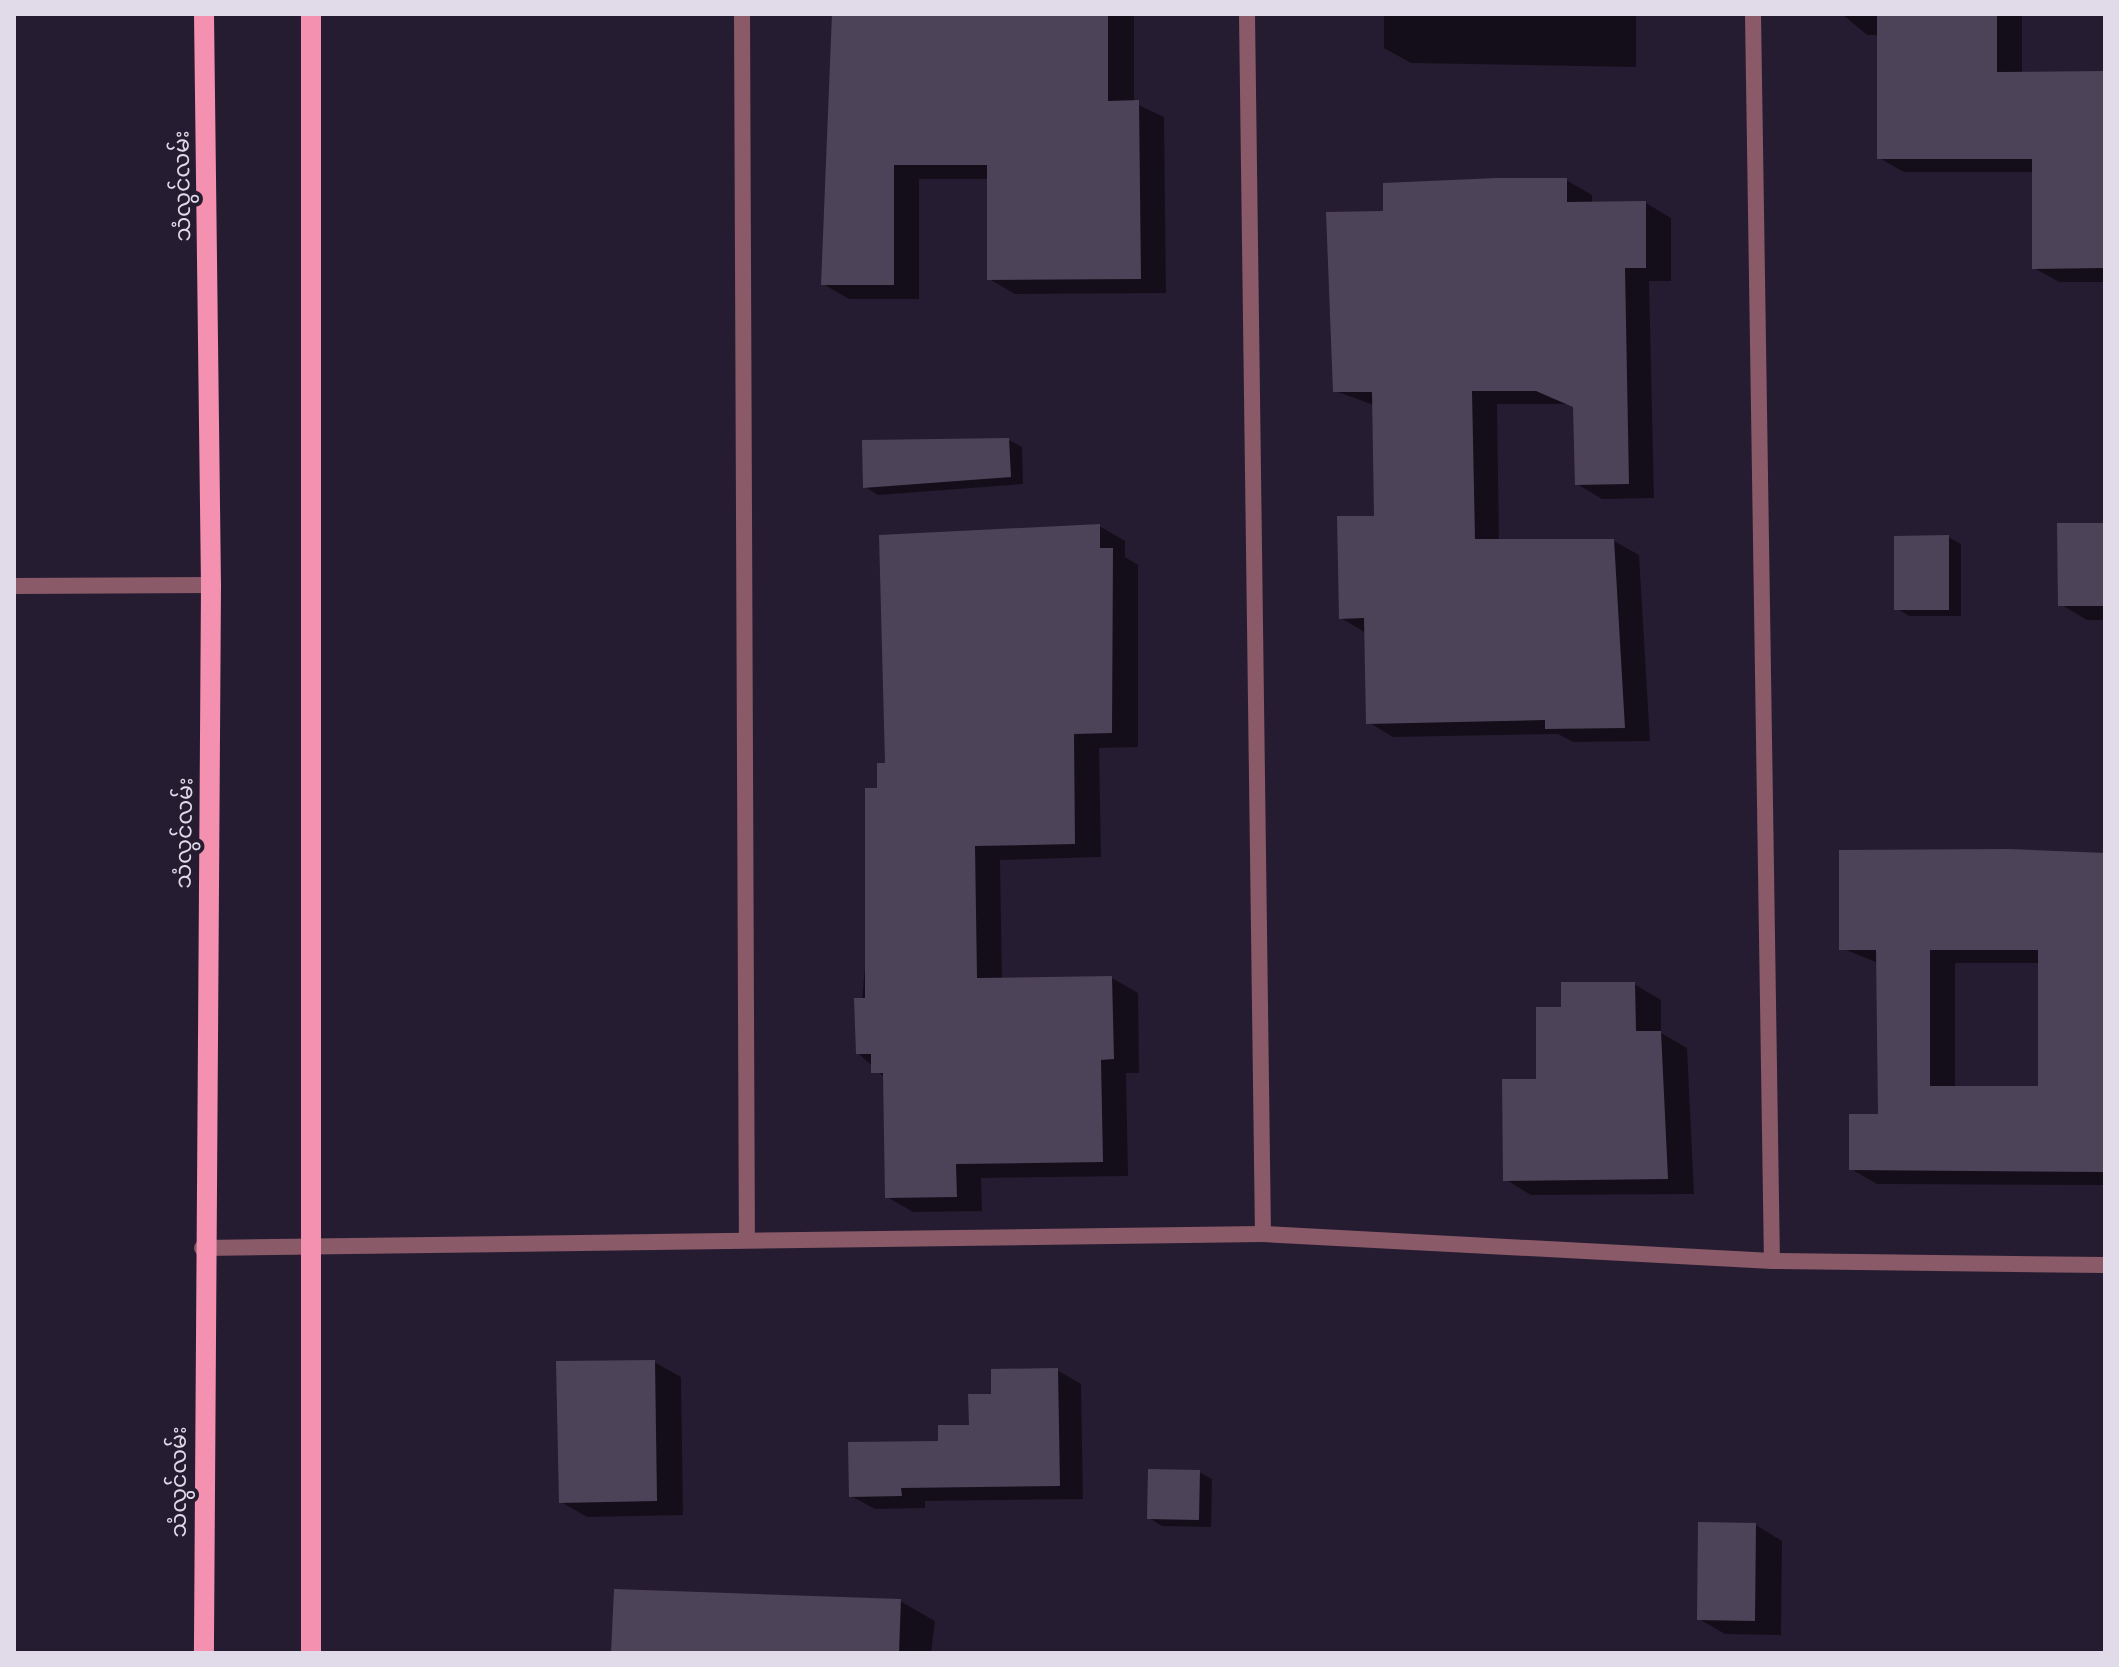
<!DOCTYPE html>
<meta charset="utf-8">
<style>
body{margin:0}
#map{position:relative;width:2119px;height:1667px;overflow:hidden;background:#261c31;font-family:"Fira Sans","Noto Sans Myanmar",sans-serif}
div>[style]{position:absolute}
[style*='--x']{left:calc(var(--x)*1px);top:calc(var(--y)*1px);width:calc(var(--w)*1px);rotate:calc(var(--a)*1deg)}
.shadow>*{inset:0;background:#0007}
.building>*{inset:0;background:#4d4359}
.minor>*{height:16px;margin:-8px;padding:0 8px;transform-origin:8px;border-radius:8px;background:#8a5a68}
.primary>*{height:20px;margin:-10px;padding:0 10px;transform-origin:10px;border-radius:10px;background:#f490b0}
span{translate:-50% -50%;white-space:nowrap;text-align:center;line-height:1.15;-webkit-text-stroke:8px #261c31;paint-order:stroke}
.street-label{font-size:22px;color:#e1dbe9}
.frame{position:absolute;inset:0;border:16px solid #e1dbe9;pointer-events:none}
</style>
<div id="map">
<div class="shadow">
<div style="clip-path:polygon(834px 14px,1134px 14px,1134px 103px,1164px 117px,1166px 293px,1015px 294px,989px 279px,989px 179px,919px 179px,919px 299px,849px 299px,823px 284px)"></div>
<div style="clip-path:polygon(1384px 14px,1636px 14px,1636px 67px,1411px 63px,1384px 48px)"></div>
<div style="clip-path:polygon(1842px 14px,2022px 14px,2022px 74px,2105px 73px,2105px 282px,2059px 282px,2034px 268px,2034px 172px,1904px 172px,1879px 158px,1879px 35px,1867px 35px)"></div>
<div style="clip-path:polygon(1566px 180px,1592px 195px,1592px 204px,1646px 203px,1671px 218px,1671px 281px,1649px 281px,1654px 498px,1602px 499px,1577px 484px,1575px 404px,1497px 404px,1499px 541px,1614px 541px,1639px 555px,1650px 741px,1573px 742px,1558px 734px,1393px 737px,1368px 722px,1366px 633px,1341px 618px,1376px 518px,1374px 405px,1335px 391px,1385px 213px)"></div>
<div style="clip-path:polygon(1009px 440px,1022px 447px,1023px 484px,878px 495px,865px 487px)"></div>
<div style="clip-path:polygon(2105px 525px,2105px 620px,2087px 620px,2060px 604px)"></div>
<div style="clip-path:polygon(1099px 526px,1125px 541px,1125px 557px,1138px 565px,1138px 747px,1099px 748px,1101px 857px,1000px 860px,1002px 980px,1112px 978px,1138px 993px,1139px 1073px,1126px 1073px,1128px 1176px,981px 1178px,982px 1211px,913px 1212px,887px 1197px,885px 1078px,858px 1053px,879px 790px,887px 764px)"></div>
<div style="clip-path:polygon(1948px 537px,1961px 544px,1961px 616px,1909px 616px,1896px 608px)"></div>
<div style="clip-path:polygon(evenodd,2105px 855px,2105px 1185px,1877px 1184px,1851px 1169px,1880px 1116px,1878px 963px,1841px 948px,2105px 855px,1955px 963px,2040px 963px,2040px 1088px,1955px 1088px,1955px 963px)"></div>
<div style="clip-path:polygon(1634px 984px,1661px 1000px,1661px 1033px,1687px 1048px,1694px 1194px,1531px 1195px,1505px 1179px,1538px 1081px)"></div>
<div style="clip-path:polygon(654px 1362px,681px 1377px,683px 1515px,587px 1517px,561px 1502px)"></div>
<div style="clip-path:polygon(1057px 1370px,1081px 1384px,1083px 1499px,925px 1501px,925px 1508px,875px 1509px,851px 1496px,971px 1427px,993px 1396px)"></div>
<div style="clip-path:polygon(1199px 1472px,1212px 1479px,1211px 1527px,1162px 1526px,1149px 1518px)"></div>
<div style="clip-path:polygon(1756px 1525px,1782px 1541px,1781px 1635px,1725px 1634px,1699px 1619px)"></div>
<div style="clip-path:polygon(900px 1601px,935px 1621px,931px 1653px,613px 1653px)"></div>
</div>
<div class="building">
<div style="clip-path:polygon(832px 14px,1108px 14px,1108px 101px,1139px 100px,1141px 279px,987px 280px,987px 165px,894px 165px,894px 285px,821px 285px)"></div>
<div style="clip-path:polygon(1877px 14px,1997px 14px,1997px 72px,2105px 71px,2105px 268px,2032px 269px,2032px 159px,1877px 159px)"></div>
<div style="clip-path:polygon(1497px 178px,1567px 178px,1567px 202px,1646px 201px,1646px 268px,1625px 268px,1629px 484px,1575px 485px,1573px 407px,1536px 391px,1472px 391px,1475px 539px,1614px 539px,1625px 728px,1545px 729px,1545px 720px,1366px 724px,1364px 618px,1339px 619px,1337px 516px,1374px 516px,1372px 392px,1333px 392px,1326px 212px,1383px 211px,1383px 183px)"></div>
<div style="clip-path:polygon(1009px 438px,1011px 477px,863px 488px,862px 440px)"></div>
<div style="clip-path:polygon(2057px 523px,2105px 523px,2105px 606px,2058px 606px)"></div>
<div style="clip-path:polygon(1100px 524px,1100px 548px,1113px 548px,1112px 733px,1074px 734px,1075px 844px,975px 846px,977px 978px,1112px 976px,1114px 1059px,1101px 1060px,1103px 1162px,956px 1164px,957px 1197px,885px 1198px,883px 1073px,871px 1073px,871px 1054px,856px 1054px,854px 998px,865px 998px,865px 788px,877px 788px,877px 763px,885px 763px,879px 535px)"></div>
<div style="clip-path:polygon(1949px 535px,1949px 610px,1894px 610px,1894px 536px)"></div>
<div style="clip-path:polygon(evenodd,2008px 849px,2105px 853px,2105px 1172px,1849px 1170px,1849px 1114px,1878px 1114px,1876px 950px,1839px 950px,1839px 850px,2008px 849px,1930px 950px,2038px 950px,2038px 1086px,1930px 1086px,1930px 950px)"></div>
<div style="clip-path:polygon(1561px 982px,1635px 982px,1636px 1031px,1661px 1031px,1668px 1179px,1503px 1181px,1502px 1079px,1536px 1079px,1536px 1007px,1561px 1007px)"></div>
<div style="clip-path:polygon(655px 1360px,657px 1501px,559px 1503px,556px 1361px)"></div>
<div style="clip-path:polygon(1058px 1368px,1060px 1486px,901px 1488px,902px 1496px,849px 1497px,848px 1442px,938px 1441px,938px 1425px,969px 1425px,968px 1394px,991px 1394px,991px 1369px)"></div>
<div style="clip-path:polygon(1148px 1469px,1200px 1470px,1199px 1520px,1147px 1519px)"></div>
<div style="clip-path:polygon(1698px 1522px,1756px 1523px,1755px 1621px,1697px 1620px)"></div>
<div style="clip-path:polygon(614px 1589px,901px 1599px,899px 1653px,611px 1653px)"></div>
</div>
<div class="minor">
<div style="--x:742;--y:14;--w:1226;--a:89.77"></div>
<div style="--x:1247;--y:14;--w:1220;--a:89.25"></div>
<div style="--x:1753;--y:14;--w:1247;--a:89.13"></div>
<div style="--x:14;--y:586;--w:197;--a:-0.3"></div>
<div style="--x:202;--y:1248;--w:1061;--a:-0.76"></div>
<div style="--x:1263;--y:1234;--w:510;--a:3.04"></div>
<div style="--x:1772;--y:1261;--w:333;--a:0.7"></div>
</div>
<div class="primary">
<div style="--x:204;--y:14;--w:571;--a:89.3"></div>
<div style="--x:211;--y:585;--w:1068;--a:90.38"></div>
<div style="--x:311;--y:1653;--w:1639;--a:-90"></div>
</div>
<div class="street-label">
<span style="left:182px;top:186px;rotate:-91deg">သံလွင်လမ်း</span>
<span style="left:184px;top:833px;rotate:-89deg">သံလွင်လမ်း</span>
<span style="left:179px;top:1482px;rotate:-90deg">သံလွင်လမ်း</span>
</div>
<div class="frame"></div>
</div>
